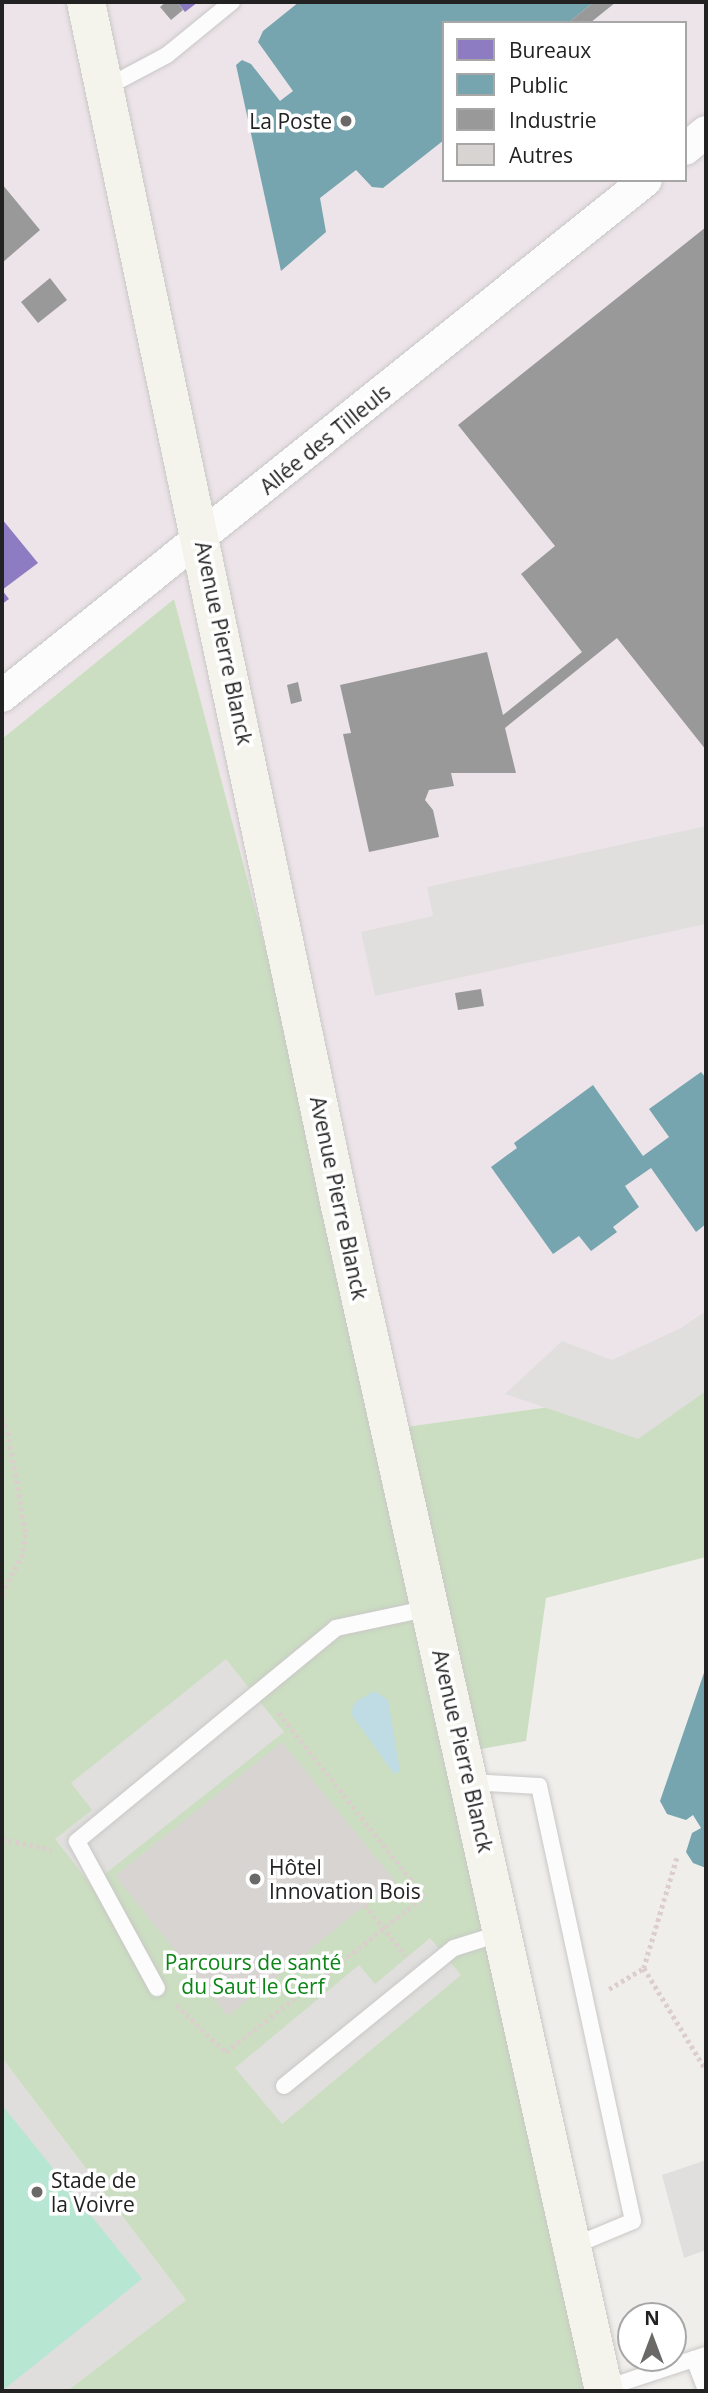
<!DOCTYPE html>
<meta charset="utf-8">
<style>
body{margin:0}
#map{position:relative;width:708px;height:2393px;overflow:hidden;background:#f0eeeb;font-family:"Open Sans",sans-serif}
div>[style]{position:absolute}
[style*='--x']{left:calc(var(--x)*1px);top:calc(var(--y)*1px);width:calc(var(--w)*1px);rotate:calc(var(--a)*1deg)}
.residential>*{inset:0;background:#dfdedc}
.industrial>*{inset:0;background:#ede4e9}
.forest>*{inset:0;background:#cbdec1}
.pitch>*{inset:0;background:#b7e6d2}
.parking>*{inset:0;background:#e0dfde}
.water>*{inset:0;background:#bfdbe3}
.offices>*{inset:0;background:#8e7cc3}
.public>*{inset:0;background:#76a5af}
.industry>*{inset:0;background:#999}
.building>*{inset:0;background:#d7d4d2}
.path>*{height:4.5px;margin-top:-2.25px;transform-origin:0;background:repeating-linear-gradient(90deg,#dccecd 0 3.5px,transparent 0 7px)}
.roads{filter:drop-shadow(0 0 2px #c9c8c7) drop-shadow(0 0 2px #c9c8c7)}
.lane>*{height:16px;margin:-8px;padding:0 8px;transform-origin:8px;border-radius:8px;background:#fdfcfc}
.street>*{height:32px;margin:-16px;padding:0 16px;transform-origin:16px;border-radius:16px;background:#fdfcfc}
.secondary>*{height:38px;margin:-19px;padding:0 19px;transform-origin:19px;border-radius:19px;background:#f4f4ed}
.dots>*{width:19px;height:19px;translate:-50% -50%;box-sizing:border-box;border:4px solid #fff;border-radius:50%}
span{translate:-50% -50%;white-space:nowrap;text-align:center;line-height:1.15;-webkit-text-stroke:7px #fff;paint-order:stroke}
.poi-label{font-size:21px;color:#222}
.right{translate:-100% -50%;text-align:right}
.left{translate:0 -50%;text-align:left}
.street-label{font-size:21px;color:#222}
.park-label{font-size:21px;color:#0c8416}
.frame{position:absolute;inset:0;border:4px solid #222;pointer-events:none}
.legend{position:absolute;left:442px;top:21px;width:245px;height:161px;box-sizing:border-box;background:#fff;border:2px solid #a7a7a7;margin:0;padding:9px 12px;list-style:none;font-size:21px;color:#222}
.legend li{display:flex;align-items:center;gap:14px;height:35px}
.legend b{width:35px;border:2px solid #a7a7a7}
.north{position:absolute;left:617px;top:2302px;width:70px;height:70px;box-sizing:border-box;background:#fff;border:2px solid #a7a7a7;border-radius:50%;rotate:0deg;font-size:19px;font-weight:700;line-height:28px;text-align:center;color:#222}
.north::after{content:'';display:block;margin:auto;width:24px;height:32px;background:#6a6968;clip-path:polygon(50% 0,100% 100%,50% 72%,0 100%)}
</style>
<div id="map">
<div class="residential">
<div style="clip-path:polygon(2px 2058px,186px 2300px,67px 2391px,2px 2391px)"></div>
</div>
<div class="industrial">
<div style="clip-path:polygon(evenodd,2px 2px,706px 2px,706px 1385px,391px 1429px,174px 599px,2px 739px,2px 2px,444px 23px,685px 23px,685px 180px,444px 180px,444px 23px)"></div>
</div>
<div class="forest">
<div style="clip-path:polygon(174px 599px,391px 1429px,706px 1385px,706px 1557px,546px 1598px,526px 1741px,459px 1753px,614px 2391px,67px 2391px,186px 2300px,2px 2058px,2px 739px)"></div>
</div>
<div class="pitch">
<div style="clip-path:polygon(2px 2105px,142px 2279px,2px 2391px)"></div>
</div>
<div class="parking">
<div style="clip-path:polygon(706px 826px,706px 924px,375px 996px,361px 932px,433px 916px,427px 887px)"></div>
<div style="clip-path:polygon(706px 1311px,706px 1391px,638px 1439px,505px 1394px,562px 1341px,612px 1360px,681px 1328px)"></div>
<div style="clip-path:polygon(226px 1659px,284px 1732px,91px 1885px,55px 1839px,92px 1810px,71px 1783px)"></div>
<div style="clip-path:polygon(430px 1938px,461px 1975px,282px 2124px,235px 2068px,359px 1965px,375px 1984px)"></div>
<div style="clip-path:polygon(706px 2160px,706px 2250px,684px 2258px,662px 2175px)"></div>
</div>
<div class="water">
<div style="clip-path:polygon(375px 1691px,388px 1700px,400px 1771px,394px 1774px,351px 1714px,355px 1702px)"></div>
</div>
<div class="offices">
<div style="clip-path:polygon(177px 2px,198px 2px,185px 12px)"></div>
<div style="clip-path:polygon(2px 519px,38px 563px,2px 590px,9px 599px,2px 604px)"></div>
</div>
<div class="public">
<div style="clip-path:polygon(299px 2px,594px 2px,568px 23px,444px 23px,444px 140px,383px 188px,372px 187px,356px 170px,320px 198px,326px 232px,281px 271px,236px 65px,242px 60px,251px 64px,280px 101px,293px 91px,258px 42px,263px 31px)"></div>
<div style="clip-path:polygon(701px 1072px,706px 1078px,706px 1224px,696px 1232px,651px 1168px,625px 1186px,639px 1207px,613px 1227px,617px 1232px,591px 1251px,579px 1236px,553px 1254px,491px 1167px,517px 1148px,514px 1143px,593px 1085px,643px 1156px,669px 1137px,649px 1109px)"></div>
<div style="clip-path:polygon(706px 1667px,706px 1868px,693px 1863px,686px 1852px,692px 1833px,701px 1828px,693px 1815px,686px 1820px,667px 1814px,660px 1801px)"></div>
</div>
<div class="industry">
<div style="clip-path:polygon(166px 2px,177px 2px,183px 10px,171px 20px,160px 7px)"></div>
<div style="clip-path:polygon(594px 2px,616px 2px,590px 23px,568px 23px)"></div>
<div style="clip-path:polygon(2px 184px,40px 230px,2px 263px)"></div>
<div style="clip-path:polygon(706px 227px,706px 750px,617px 638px,505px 728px,516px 773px,451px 773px,454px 786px,429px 790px,425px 800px,433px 810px,439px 837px,369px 852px,343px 734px,351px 733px,340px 685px,487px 652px,503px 715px,582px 652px,521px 574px,555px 546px,458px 425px)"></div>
<div style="clip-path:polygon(50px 278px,67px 300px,38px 323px,21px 302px)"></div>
<div style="clip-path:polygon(298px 682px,302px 701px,291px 704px,287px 685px)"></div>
<div style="clip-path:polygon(481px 989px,484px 1006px,458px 1010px,455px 993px)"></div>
</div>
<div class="building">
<div style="clip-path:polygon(282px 1742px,395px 1881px,228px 2016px,115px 1876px)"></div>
</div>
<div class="path">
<div style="--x:2;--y:1418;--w:15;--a:67"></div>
<div style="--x:8;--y:1432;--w:104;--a:80"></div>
<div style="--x:26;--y:1534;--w:20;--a:99"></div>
<div style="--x:23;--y:1554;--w:45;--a:117.7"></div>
<div style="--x:2;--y:1839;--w:51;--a:12.4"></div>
<div style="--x:677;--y:1858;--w:115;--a:106.7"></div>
<div style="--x:644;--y:1968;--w:119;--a:58.7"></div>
<div style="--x:365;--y:1905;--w:65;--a:51.2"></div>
<div style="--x:609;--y:1989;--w:41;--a:-31"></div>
<div style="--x:176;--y:2005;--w:69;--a:43.2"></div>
<div style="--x:226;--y:2052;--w:251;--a:-38.1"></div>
<div style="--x:424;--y:1897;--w:238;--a:-128.4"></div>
</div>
<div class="roads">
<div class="lane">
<div style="--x:105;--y:88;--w:70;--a:-28"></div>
<div style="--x:167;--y:55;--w:84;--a:-39.2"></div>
<div style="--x:470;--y:1782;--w:69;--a:3.3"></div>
<div style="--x:539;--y:1786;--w:445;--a:77.8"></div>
<div style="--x:633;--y:2221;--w:67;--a:157.2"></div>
<div style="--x:157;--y:1988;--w:167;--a:-118.6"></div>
<div style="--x:77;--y:1841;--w:335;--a:-39.4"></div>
<div style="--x:336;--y:1628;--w:96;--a:-12"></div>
<div style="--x:284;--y:2086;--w:219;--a:-39.1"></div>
<div style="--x:454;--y:1948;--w:50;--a:-17.4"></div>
<div style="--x:694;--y:2359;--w:34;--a:69"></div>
<div style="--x:603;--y:2389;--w:108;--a:-18.3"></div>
</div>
<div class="street">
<div style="--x:685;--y:149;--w:27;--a:-39"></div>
<div style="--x:2;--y:696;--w:825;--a:-38.7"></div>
</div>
<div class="secondary">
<div style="--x:86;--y:2;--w:1231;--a:78.09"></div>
<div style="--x:340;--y:1206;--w:1214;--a:77.44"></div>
</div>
</div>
<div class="dots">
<div style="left:346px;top:121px;background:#6a6968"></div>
<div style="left:255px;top:1879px;background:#6a6968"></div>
<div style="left:37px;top:2192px;background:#6a6968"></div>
</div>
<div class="poi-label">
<span class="right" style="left:332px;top:121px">La Poste</span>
<span class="left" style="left:269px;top:1879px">Hôtel<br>Innovation Bois</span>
<span class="left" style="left:51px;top:2192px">Stade de<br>la Voivre</span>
</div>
<div class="street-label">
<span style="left:325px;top:439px;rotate:-39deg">Allée des Tilleuls</span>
<span style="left:224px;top:643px;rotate:78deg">Avenue Pierre Blanck</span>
<span style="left:339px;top:1198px;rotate:78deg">Avenue Pierre Blanck</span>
<span style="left:463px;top:1751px;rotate:77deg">Avenue Pierre Blanck</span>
</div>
<div class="park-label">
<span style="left:253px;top:1974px">Parcours de santé<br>du Saut le Cerf</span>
</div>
<div class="frame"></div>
<ul class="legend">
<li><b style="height:19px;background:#8e7cc3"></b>Bureaux</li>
<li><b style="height:19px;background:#76a5af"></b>Public</li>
<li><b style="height:19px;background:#999"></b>Industrie</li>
<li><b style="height:19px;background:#d7d4d2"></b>Autres</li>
</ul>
<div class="north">N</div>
</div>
